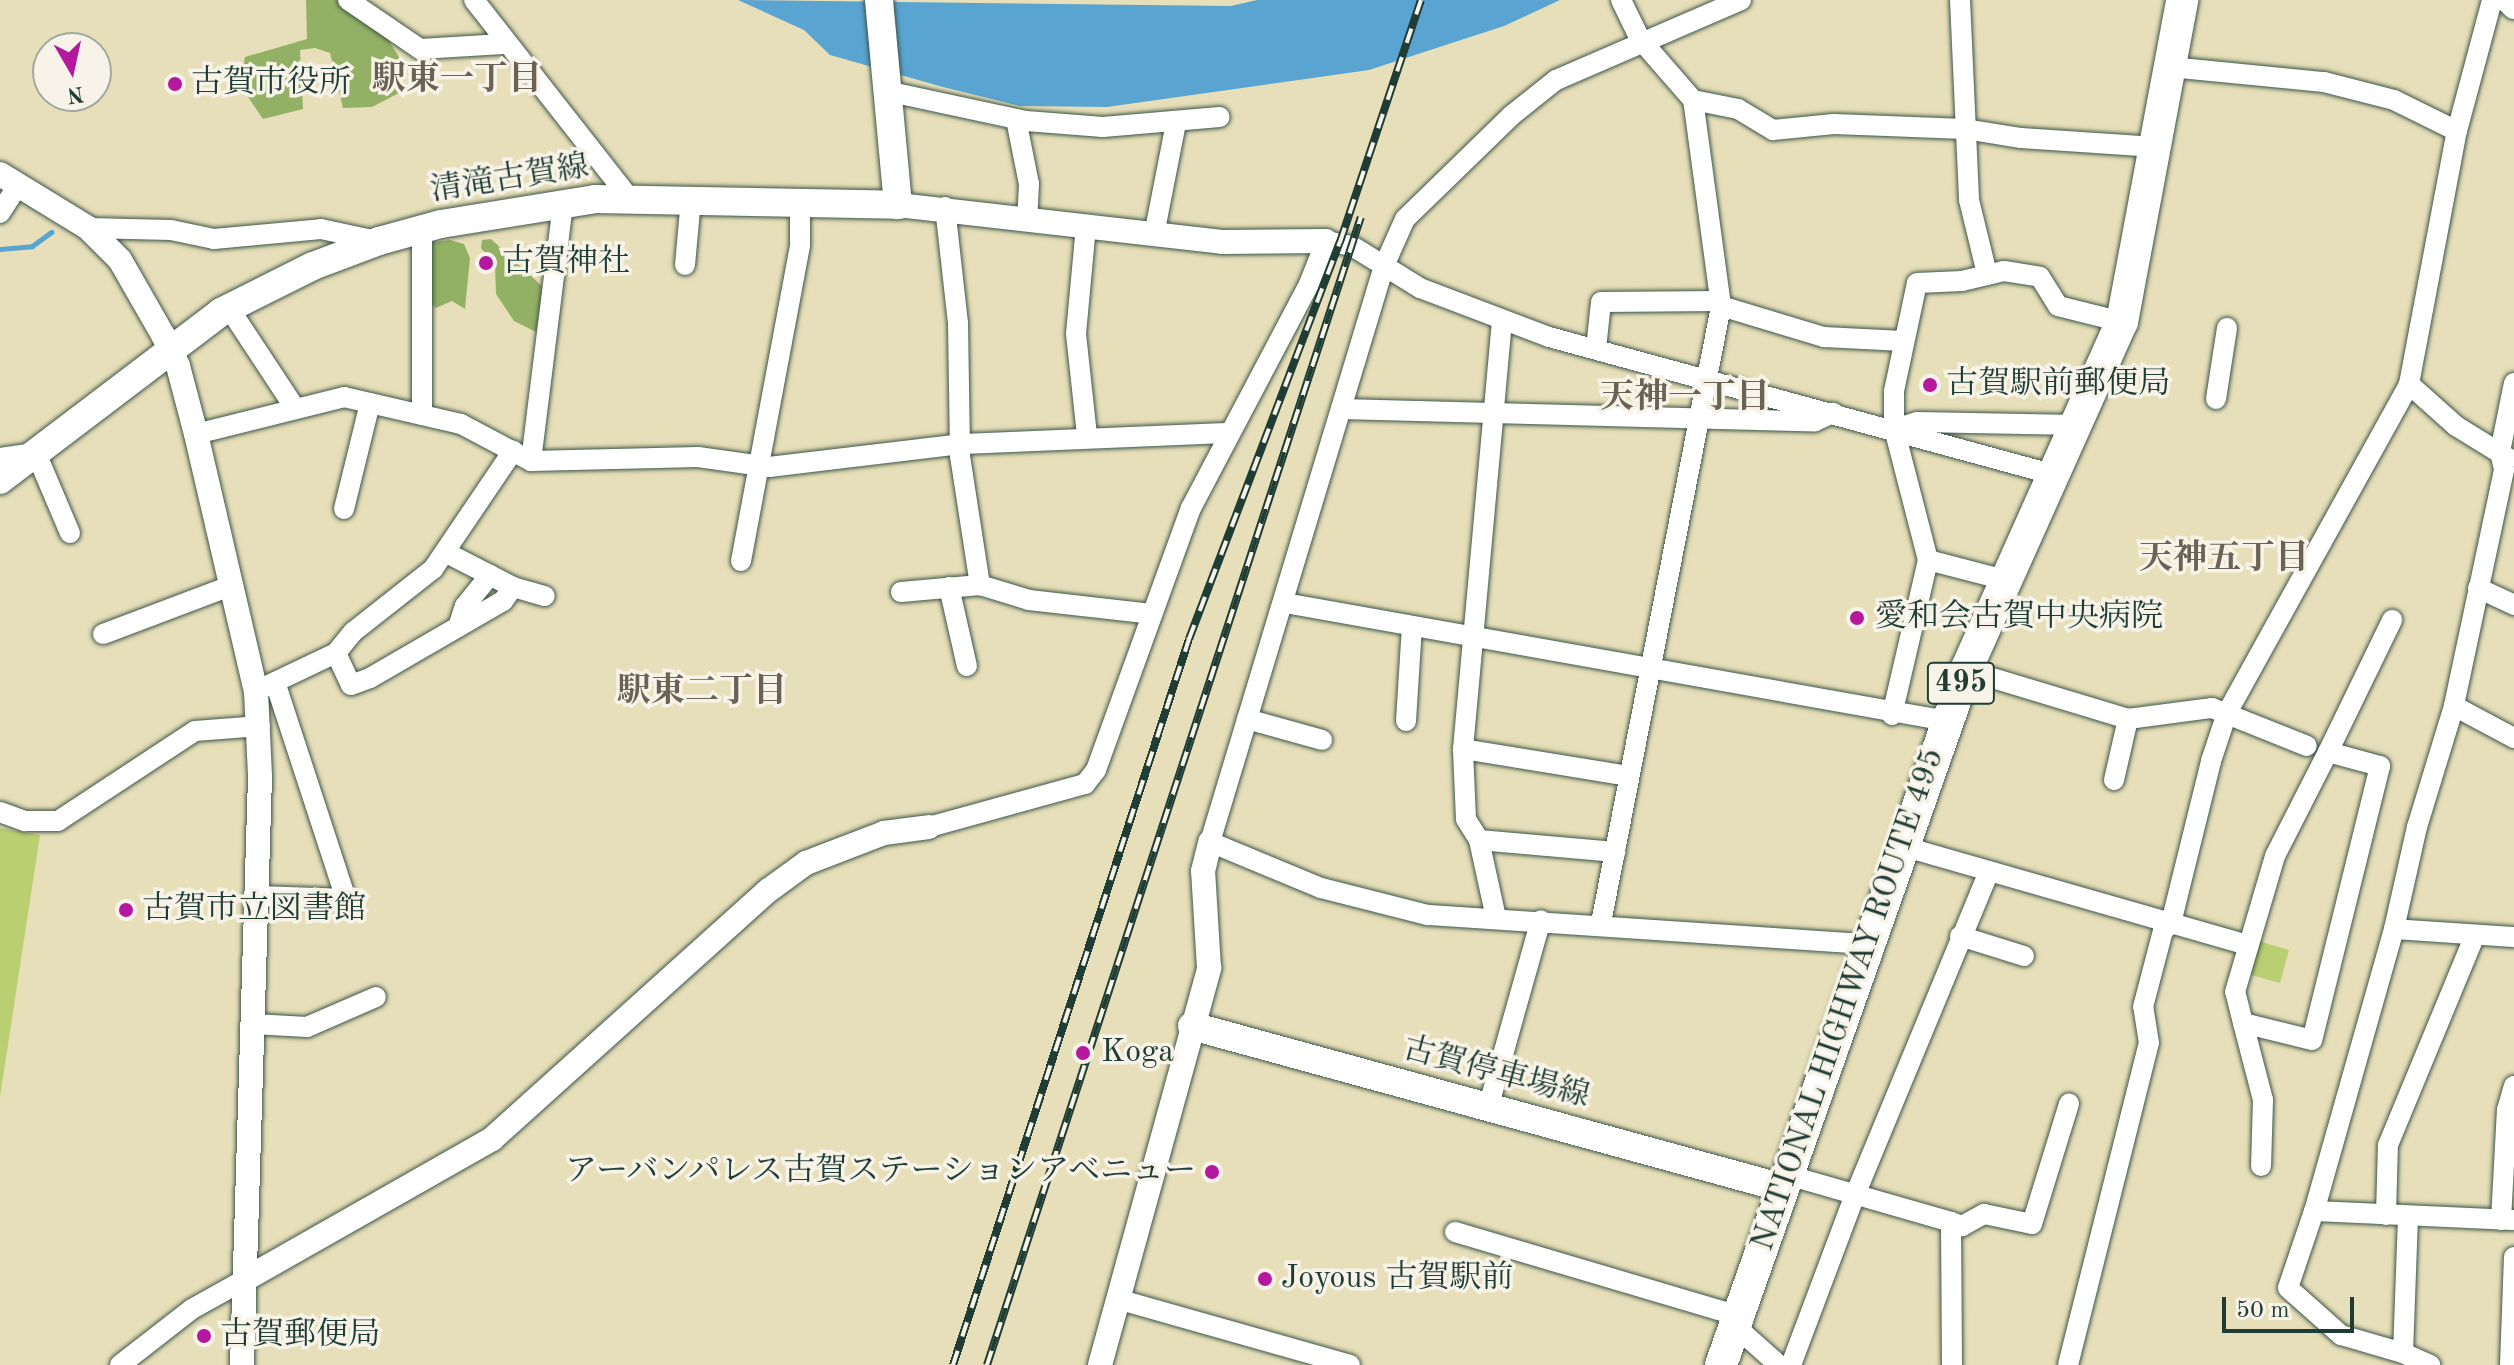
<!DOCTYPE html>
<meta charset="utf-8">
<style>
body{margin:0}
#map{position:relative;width:2514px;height:1365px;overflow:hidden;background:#e7dfb9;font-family:"Old Standard TT","Noto Serif JP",serif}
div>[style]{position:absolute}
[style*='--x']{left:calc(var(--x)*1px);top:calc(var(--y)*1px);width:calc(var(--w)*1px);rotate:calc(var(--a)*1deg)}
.green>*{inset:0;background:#bace72}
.forest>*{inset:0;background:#93b164}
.water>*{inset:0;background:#5aa4d2}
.stream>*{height:5px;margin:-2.5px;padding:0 2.5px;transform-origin:2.5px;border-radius:2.5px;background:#5aa4d2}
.roads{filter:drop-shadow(0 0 2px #3d5548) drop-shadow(0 0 2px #3d5548)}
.minor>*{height:20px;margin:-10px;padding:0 10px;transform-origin:10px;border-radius:10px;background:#fff}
.tertiary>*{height:24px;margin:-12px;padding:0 12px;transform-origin:12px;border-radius:12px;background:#fff}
.secondary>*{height:28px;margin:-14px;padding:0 14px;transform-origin:14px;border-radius:14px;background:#fff}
.trunk>*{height:32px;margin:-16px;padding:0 16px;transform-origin:16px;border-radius:16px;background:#fff}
.rail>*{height:8px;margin-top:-4px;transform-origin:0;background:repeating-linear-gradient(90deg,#f7f3e8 0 15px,#1f3d34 0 30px);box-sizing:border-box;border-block:2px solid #1f3d34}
.dots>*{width:22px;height:22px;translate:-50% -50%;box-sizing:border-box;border:4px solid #f7f3e8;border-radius:50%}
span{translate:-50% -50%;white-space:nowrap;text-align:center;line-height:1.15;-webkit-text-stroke:7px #f7f3e8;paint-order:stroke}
.shield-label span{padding:2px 6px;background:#f7f3e8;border:2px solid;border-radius:6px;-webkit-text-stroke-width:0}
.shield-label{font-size:30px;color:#1f3d34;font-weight:700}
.poi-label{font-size:32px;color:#1f3d34}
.left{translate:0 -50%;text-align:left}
.right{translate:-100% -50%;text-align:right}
.street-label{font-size:32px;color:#1f3d34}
.neighbourhood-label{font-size:34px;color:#6a6255;font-weight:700}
.north{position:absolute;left:32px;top:32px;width:80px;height:80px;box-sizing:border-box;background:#f7f3e8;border:2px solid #a1aaa0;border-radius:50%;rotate:171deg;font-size:22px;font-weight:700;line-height:32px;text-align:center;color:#1f3d34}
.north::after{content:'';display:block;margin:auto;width:28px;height:36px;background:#b5179e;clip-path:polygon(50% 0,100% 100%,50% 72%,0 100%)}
.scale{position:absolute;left:2222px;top:1297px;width:132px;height:36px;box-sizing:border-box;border:4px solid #1f3d34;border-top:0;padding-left:10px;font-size:24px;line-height:28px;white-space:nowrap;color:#1f3d34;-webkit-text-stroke:6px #f7f3e8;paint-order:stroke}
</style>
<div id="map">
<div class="green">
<div style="clip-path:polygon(0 828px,40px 835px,0 1097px)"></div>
<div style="clip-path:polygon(2259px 941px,2289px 950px,2280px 983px,2248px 974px)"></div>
</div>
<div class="forest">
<div style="clip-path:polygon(306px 0,339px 0,386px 36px,399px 57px,399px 93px,372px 107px,343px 108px,330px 53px,315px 48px,300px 50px,303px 109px,263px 119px,240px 85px,245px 57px,307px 39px)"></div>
<div style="clip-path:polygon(491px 239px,543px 287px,536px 332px,514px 321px,496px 294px,495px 265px,481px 248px,482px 240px)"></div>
<div style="clip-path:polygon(450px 240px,464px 244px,470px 258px,465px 309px,452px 301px,436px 308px,428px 302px,430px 243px)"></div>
</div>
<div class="water">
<div style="clip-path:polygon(738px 0,1231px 6px,1257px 0,1560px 0,1504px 26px,1369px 70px,1107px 107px,1020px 106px,943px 87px,830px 55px,804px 30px)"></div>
</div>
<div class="stream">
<div style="--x:0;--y:249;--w:32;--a:-5"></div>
<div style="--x:32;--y:246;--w:24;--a:-36"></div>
</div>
<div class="roads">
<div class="minor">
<div style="--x:348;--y:0;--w:87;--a:34.2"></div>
<div style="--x:420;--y:49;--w:83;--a:-3.4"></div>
<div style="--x:474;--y:0;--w:251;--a:51.9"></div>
<div style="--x:1741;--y:0;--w:202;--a:156.6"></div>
<div style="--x:1556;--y:80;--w:56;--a:141.5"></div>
<div style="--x:1512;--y:115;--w:149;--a:135.8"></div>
<div style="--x:1405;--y:219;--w:51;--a:114.1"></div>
<div style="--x:1384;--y:266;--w:602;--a:106.81"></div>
<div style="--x:1210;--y:842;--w:120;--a:22.5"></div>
<div style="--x:1321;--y:888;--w:110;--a:14.2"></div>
<div style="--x:1428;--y:915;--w:441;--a:3.8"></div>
<div style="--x:1960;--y:0;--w:200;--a:87.4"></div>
<div style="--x:1969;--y:200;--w:76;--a:76.3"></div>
<div style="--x:2170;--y:67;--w:155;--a:5.6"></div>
<div style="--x:2324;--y:82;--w:72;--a:14.4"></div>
<div style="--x:2394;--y:100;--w:70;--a:26.2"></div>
<div style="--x:886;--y:91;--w:143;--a:12.1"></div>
<div style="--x:1026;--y:121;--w:77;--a:4.5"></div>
<div style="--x:1103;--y:127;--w:117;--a:-4.9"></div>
<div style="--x:1693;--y:100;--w:46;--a:11.3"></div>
<div style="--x:1738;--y:109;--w:41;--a:31"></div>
<div style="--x:1773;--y:130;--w:61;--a:-5.6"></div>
<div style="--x:1834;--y:124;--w:131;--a:2.2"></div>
<div style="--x:1965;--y:129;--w:57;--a:9.1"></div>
<div style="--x:2021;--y:138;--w:135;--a:3.8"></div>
<div style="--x:1016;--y:119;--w:66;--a:78.7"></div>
<div style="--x:1029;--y:184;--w:34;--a:93"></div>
<div style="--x:945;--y:207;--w:117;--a:83.6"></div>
<div style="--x:958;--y:323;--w:133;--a:89.1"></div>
<div style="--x:960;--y:456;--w:131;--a:81.2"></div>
<div style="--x:980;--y:585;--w:51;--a:17"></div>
<div style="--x:1029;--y:600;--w:123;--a:6.5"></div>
<div style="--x:0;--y:213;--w:33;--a:-57"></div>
<div style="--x:1086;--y:226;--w:108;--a:95.3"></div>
<div style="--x:1076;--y:334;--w:103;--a:83.8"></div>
<div style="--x:88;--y:228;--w:83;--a:1.4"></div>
<div style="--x:171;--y:230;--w:44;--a:11.8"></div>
<div style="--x:214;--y:239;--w:107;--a:-5.3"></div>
<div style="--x:321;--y:229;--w:57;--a:12.1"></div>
<div style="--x:1154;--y:235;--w:114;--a:-78.9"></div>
<div style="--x:685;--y:265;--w:66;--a:-84.8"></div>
<div style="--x:1721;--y:306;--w:108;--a:16.8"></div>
<div style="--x:1824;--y:337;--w:79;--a:2.9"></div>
<div style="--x:229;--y:308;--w:120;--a:56.6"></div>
<div style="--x:1596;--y:349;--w:47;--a:-83.9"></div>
<div style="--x:1601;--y:302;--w:119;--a:-0.5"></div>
<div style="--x:2514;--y:383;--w:70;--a:101.5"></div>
<div style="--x:2500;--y:452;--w:18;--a:77"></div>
<div style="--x:2504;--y:470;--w:241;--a:102"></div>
<div style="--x:2454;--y:706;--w:68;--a:28.1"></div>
<div style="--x:2409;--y:384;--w:63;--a:41.8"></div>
<div style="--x:2456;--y:426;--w:61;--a:31.6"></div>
<div style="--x:2216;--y:399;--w:72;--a:-81.2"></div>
<div style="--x:1341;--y:409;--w:474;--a:1.5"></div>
<div style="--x:1815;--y:421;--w:20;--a:-24"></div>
<div style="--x:422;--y:415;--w:186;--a:-90"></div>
<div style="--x:1894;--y:429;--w:24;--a:-17"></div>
<div style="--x:1917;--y:422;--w:160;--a:1.1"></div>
<div style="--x:196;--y:434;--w:153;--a:-14"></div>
<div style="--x:344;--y:397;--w:120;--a:13"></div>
<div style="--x:461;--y:424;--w:79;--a:27.9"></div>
<div style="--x:531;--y:461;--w:167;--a:-1.4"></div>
<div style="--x:698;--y:457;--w:72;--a:8"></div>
<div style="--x:769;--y:467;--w:193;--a:-6.8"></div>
<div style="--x:961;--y:444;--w:267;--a:-2.4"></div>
<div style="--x:0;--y:458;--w:36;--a:-8"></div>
<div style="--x:36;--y:453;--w:87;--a:67"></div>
<div style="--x:531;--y:461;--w:260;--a:-82.9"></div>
<div style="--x:344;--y:509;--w:109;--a:-76.2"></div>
<div style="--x:1928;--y:560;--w:80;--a:14.6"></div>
<div style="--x:741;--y:561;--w:321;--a:-79.4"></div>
<div style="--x:800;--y:245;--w:42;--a:-90"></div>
<div style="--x:513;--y:587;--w:33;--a:16"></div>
<div style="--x:949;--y:587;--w:81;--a:77.2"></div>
<div style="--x:2478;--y:588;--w:40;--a:25"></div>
<div style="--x:901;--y:592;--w:79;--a:-5.1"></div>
<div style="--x:1285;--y:603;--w:672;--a:10.11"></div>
<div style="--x:458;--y:627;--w:22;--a:-72"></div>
<div style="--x:465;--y:606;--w:40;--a:-51"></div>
<div style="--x:103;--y:634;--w:139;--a:-20.7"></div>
<div style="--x:336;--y:653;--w:35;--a:65"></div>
<div style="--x:351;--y:685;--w:20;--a:-20"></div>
<div style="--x:370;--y:678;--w:154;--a:-30.1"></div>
<div style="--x:503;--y:601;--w:17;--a:-54"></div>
<div style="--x:513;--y:587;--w:76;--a:-152.8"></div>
<div style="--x:1966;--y:670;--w:169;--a:16.8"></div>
<div style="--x:2128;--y:719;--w:85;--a:-7.5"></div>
<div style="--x:2212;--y:708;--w:102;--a:21.8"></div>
<div style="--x:256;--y:691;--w:89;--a:-25.4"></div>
<div style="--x:336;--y:653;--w:27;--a:-51"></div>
<div style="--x:353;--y:632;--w:102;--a:-38.2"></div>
<div style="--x:433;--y:569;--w:143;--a:-55.9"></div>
<div style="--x:1892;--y:715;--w:159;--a:-76.9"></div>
<div style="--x:1928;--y:560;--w:135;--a:-104.5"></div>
<div style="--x:1894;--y:429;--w:38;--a:-90"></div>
<div style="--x:1894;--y:391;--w:110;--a:-78"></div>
<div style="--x:1917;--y:283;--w:45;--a:-2.5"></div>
<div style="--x:1962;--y:281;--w:43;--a:-13.4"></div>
<div style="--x:2004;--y:271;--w:36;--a:9"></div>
<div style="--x:2040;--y:277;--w:34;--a:58"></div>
<div style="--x:2058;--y:306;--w:66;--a:14"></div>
<div style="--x:1247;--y:719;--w:78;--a:15.6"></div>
<div style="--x:1406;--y:721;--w:95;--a:-86.4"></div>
<div style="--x:1463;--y:749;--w:167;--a:9.3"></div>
<div style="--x:2328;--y:752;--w:54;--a:15.1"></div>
<div style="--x:2380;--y:766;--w:282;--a:103.9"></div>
<div style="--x:2312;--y:1040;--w:71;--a:-166.2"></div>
<div style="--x:2243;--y:1023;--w:32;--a:-104"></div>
<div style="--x:2235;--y:992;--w:142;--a:-73.6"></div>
<div style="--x:2275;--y:856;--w:117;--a:-63"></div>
<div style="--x:2328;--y:752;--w:147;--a:-64.1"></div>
<div style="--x:2114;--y:780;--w:63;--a:-77.1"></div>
<div style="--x:0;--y:812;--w:27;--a:20"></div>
<div style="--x:25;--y:821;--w:33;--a:0"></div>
<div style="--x:58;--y:821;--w:164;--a:-33.3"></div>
<div style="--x:195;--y:731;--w:65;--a:-4.4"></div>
<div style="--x:929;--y:827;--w:162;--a:-15.4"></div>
<div style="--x:1085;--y:784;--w:18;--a:-52"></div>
<div style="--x:1096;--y:770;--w:279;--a:-70.1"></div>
<div style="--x:1191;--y:508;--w:253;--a:-62.2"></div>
<div style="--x:1309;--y:284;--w:46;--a:-68.4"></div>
<div style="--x:1326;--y:241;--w:26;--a:11"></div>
<div style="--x:1352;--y:246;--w:80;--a:31.7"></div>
<div style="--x:1420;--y:288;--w:138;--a:20.8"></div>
<div style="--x:1549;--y:337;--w:524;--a:15.26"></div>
<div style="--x:1479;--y:840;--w:137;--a:5"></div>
<div style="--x:1902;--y:846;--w:359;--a:16"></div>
<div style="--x:256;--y:896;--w:90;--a:1.9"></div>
<div style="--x:346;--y:899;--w:228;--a:-108.1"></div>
<div style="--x:1496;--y:918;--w:80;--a:-102.3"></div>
<div style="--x:1479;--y:840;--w:25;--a:-122"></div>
<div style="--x:1466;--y:819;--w:70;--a:-92.5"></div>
<div style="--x:1463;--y:749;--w:429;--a:-84.8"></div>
<div style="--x:1601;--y:923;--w:629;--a:-78.99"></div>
<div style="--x:1721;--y:306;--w:208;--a:-97.7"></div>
<div style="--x:1693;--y:100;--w:81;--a:-131"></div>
<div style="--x:1640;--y:39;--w:43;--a:-116"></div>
<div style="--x:2394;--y:929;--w:105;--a:-77.3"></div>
<div style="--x:2417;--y:827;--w:127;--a:-73"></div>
<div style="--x:1960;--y:936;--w:67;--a:17.4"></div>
<div style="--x:2514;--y:937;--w:120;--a:-176.2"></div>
<div style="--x:2394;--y:929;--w:293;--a:105.8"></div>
<div style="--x:2314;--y:1211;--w:200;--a:2.6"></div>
<div style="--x:2243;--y:1023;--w:80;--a:75.4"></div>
<div style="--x:2263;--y:1100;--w:66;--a:91.7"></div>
<div style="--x:253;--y:1024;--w:54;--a:3.2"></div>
<div style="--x:307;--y:1027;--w:75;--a:-23.5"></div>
<div style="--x:1488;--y:1108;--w:195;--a:-74.3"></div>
<div style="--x:1783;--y:1188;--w:18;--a:-34"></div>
<div style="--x:1798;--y:1178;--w:159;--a:16"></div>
<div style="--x:1951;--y:1222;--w:143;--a:89.6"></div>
<div style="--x:2314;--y:1211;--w:81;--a:108.7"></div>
<div style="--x:2288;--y:1288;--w:71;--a:41.6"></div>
<div style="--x:2341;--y:1335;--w:65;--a:16.2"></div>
<div style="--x:2386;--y:1215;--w:70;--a:-88.4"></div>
<div style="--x:2388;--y:1145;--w:227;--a:-67.5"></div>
<div style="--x:2408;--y:1217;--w:136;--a:92.1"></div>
<div style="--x:2403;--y:1353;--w:30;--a:24"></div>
<div style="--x:2501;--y:1220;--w:110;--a:-86.9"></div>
<div style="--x:2507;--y:1110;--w:25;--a:-74"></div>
<div style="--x:1951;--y:1222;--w:12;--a:20"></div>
<div style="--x:1962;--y:1226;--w:25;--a:-29"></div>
<div style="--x:1984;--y:1214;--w:49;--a:11.8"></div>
<div style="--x:2032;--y:1224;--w:126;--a:-72.9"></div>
<div style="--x:1455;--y:1232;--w:296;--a:16.5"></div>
<div style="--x:1121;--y:1300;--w:238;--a:15.8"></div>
<div style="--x:1735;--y:1326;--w:59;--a:41.6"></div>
<div style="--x:120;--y:1365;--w:91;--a:-37.9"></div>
<div style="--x:192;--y:1309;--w:60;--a:-29.1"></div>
<div style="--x:1791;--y:1365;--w:182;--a:-69.4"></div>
<div style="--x:1855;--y:1195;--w:350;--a:-67.5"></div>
<div style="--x:2068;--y:1365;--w:332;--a:-75.9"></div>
<div style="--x:2149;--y:1043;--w:36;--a:-99"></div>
<div style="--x:2143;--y:1007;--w:79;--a:-75.3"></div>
<div style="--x:2163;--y:931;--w:11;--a:-45"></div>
<div style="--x:2171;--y:923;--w:167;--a:-76.1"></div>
<div style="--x:2211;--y:761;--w:51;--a:-71.6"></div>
<div style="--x:2227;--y:713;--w:376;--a:-61"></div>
<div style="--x:2409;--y:384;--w:258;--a:-79.3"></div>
<div style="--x:2457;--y:131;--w:136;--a:-75"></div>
<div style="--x:2510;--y:1365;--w:108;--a:-87.9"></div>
</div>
<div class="tertiary">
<div style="--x:2507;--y:0;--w:10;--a:45"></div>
<div style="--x:0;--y:174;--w:103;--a:31.5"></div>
<div style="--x:88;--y:228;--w:45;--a:45"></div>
<div style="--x:120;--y:260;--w:86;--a:60.2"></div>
<div style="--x:163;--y:335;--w:34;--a:64"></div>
<div style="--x:178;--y:366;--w:70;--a:75.2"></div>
<div style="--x:196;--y:434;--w:264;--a:76.9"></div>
<div style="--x:256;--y:691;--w:86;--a:87.3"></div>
<div style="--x:260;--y:777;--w:588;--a:91.75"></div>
<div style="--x:898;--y:205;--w:326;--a:6.5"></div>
<div style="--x:1222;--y:242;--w:104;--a:-0.6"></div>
<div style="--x:244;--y:1280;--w:285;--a:-29.6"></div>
<div style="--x:492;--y:1139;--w:372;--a:-42"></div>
<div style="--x:769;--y:890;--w:46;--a:-36.1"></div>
<div style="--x:806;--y:863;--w:84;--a:-21"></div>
<div style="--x:884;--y:833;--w:45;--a:-7.6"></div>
<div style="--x:1100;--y:1365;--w:412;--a:-74.6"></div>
<div style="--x:1209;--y:968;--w:97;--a:-93.5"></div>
<div style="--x:1203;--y:871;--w:30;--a:-76"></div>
</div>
<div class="secondary">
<div style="--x:0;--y:480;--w:278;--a:-37.2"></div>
<div style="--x:221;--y:312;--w:103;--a:-26.6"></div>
<div style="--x:313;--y:266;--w:71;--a:-20.7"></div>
<div style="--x:379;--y:241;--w:64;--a:-15.3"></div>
<div style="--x:441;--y:224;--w:156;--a:-9.2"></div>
<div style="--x:595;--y:199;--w:303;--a:1.1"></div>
<div style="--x:898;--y:205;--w:206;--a:-95.3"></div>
<div style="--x:1192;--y:1026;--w:613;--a:15.33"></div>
</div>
<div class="trunk">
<div style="--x:1721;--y:1365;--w:737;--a:-70.58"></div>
<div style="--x:1966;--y:670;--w:381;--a:-65.9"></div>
<div style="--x:2122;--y:322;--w:328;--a:-79.4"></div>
</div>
</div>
<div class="rail">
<div style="--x:953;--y:1365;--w:763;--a:-71.99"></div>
<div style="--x:1189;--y:639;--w:425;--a:-69.2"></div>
<div style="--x:1340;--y:242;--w:255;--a:-71.5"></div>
<div style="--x:987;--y:1365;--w:1207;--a:-71.96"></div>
</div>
<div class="dots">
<div style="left:175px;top:84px;background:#b5179e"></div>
<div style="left:486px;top:263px;background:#b5179e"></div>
<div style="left:1930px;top:385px;background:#b5179e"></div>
<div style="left:1857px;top:618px;background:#b5179e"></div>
<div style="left:126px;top:910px;background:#b5179e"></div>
<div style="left:1083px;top:1053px;background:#b5179e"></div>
<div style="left:1212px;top:1172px;background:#b5179e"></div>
<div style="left:1265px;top:1279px;background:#b5179e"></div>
<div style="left:204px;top:1336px;background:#b5179e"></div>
</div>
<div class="shield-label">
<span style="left:1961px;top:683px">495</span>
</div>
<div class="poi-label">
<span class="left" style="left:191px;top:84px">古賀市役所</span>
<span class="left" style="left:502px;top:263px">古賀神社</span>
<span class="left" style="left:1946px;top:385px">古賀駅前郵便局</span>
<span class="left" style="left:1875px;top:618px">愛和会古賀中央病院</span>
<span class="left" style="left:142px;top:910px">古賀市立図書館</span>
<span class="left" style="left:1101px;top:1053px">Koga</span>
<span class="right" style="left:1196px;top:1172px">アーバンパレス古賀ステーションアベニュー</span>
<span class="left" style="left:1281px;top:1279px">Joyous 古賀駅前</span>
<span class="left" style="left:220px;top:1336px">古賀郵便局</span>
</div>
<div class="street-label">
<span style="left:510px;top:180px;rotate:-9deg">清滝古賀線</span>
<span style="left:1849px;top:1000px;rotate:-71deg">NATIONAL HIGHWAY ROUTE 495</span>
<span style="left:1496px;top:1074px;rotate:15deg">古賀停車場線</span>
</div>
<div class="neighbourhood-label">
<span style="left:457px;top:81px">駅東一丁目</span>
<span style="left:1685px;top:399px">天神一丁目</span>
<span style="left:2224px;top:560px">天神五丁目</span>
<span style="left:702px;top:693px">駅東二丁目</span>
</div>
<div class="north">N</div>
<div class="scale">50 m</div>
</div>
